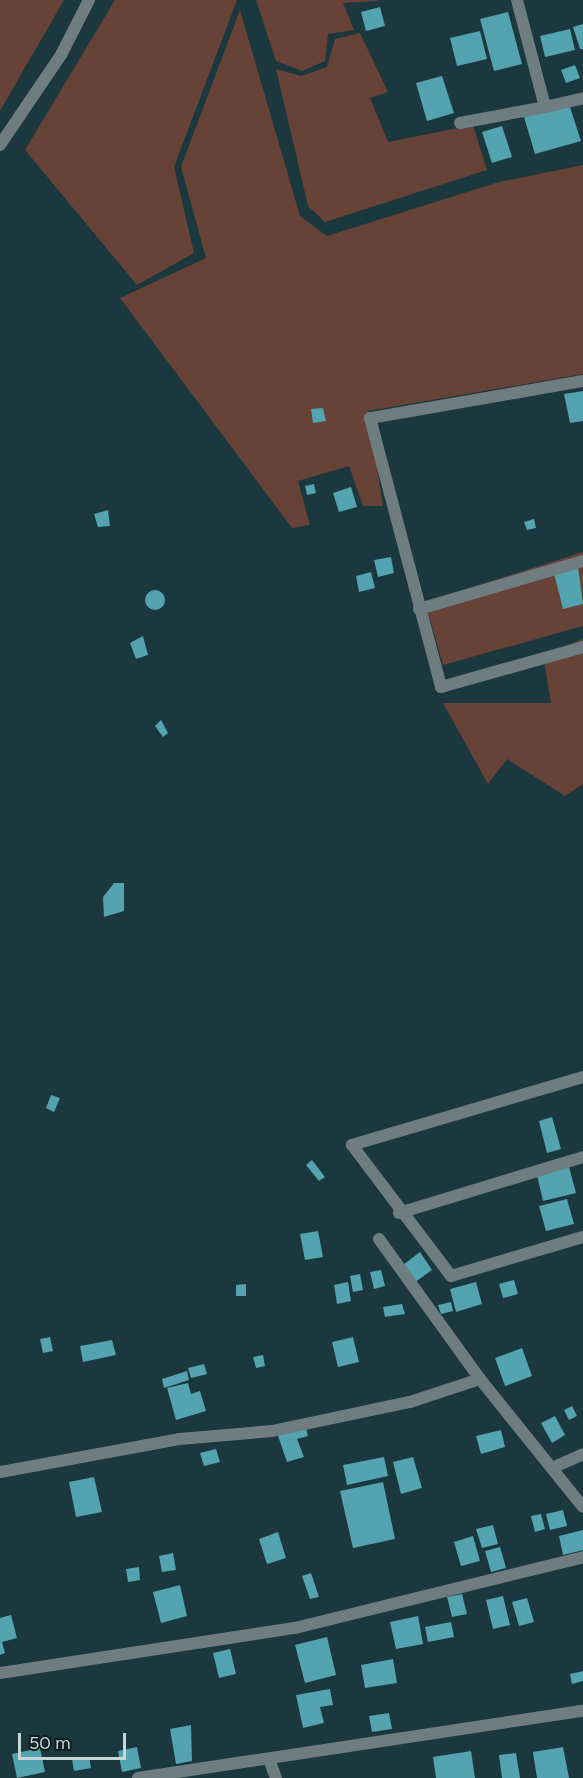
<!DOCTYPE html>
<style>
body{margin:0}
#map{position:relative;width:583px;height:1778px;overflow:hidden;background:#1a383d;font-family:Figtree,sans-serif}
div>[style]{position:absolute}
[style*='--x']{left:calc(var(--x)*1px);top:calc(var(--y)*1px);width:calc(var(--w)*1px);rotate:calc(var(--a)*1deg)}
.green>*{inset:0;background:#664237}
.building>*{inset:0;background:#53a3b1}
.round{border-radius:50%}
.minor>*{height:12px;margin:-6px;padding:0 6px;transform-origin:6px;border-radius:6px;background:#6f7d80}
span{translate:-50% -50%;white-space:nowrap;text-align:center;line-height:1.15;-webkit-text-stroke:6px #101d1f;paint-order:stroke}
.scale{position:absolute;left:18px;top:1733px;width:108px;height:27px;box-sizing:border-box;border:3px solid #c5d5d8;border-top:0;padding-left:8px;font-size:18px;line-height:21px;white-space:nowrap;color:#c5d5d8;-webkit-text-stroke:4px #101d1f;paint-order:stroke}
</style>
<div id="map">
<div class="green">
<div style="clip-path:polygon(0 0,64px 0,0 111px)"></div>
<div style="clip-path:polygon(115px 0,237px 0,174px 167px,194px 253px,137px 285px,25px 150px)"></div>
<div style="clip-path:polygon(256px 0,378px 0,378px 1px,343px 3px,354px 30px,328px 34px,325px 61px,302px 71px,276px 61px)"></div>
<div style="clip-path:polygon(240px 10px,300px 216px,327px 236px,499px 182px,583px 165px,583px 374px,368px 411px,383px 506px,363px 506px,349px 466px,298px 481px,310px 525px,292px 528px,120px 298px,206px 258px,181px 167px)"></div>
<div style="clip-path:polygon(360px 33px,388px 92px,370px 98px,388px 142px,473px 125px,487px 170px,325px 222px,308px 206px,276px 69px,301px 76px,327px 67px,335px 39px)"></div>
<div style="clip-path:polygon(583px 552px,583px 626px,443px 665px,425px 602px)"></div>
<div style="clip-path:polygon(583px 639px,583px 784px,565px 796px,507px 759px,488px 784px,443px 703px,551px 703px,543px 655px)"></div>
</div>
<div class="building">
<div style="clip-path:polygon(380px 7px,385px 26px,366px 31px,361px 12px)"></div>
<div style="clip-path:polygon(508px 12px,522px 64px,494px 71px,480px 19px)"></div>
<div style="clip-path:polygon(583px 24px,583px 49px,580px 49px,573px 27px)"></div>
<div style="clip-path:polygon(570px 29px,575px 50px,545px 57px,540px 36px)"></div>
<div style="clip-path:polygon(480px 31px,487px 59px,457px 66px,450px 38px)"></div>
<div style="clip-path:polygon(575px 65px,580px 78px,566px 83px,561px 70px)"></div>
<div style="clip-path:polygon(442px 76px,454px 113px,427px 121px,416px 83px)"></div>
<div style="clip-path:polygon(569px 104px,581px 141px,535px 154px,524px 117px)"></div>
<div style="clip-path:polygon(502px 126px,512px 157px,492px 163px,482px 132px)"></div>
<div style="clip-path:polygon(583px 391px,583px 421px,570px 423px,564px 394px)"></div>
<div style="clip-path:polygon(323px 408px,326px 421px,313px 423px,311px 409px)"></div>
<div style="clip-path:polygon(314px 484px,316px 493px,307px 495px,305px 486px)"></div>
<div style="clip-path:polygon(351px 487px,357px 507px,339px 512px,333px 493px)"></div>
<div style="clip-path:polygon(108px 510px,110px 526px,98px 527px,94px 514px)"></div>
<div style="clip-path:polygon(534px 519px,536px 528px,527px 530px,524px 522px)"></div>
<div style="clip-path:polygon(391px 557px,394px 573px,378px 577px,374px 560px)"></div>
<div style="clip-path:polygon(578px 567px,583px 604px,563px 609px,554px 573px)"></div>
<div style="clip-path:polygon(371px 572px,375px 588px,359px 592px,356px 576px)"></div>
<div class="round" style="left:145px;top:590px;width:20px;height:20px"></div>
<div style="clip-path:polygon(143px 636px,148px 655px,136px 659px,130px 643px)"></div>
<div style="clip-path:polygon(161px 720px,168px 733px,163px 737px,155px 726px)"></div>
<div style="clip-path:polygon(114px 883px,124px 883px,124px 911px,104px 917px,103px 897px)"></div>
<div style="clip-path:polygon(51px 1095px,60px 1098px,54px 1112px,46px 1108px)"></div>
<div style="clip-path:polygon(552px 1117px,561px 1149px,547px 1153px,539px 1121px)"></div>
<div style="clip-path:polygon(312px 1160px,325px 1177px,319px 1181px,306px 1165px)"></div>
<div style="clip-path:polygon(569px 1167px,576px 1193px,543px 1201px,537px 1175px)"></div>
<div style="clip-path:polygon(567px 1199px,574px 1224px,546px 1231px,539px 1206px)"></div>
<div style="clip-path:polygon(318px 1231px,323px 1257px,305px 1260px,300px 1234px)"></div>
<div style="clip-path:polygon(420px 1252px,432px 1270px,411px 1285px,399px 1268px)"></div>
<div style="clip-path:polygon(381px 1270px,385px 1286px,374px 1289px,370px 1272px)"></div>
<div style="clip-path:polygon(360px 1274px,363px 1290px,353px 1292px,350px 1276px)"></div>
<div style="clip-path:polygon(514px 1280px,518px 1294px,503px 1298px,499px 1284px)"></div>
<div style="clip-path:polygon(348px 1282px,351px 1301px,337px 1304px,334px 1285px)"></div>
<div style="clip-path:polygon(476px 1282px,482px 1304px,456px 1312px,450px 1289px)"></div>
<div style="clip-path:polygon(246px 1284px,246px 1296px,236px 1296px,236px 1285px)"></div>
<div style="clip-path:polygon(451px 1302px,453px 1311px,441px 1314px,438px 1305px)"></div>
<div style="clip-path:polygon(402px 1304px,405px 1314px,385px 1317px,383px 1307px)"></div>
<div style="clip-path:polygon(50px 1337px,53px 1351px,43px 1353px,40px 1339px)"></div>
<div style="clip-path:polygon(353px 1337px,359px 1362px,338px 1367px,332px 1342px)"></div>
<div style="clip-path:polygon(112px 1340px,116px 1355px,83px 1362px,80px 1346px)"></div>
<div style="clip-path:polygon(522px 1348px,532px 1376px,505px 1386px,495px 1358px)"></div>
<div style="clip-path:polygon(263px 1355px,265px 1366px,256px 1368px,253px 1357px)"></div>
<div style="clip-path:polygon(204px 1364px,207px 1374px,191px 1378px,188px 1368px)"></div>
<div style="clip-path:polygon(187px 1371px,189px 1380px,164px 1388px,162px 1379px)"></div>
<div style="clip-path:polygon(188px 1383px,191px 1394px,200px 1391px,206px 1411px,176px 1420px,167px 1388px)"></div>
<div style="clip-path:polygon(572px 1406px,577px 1416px,569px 1420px,564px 1410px)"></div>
<div style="clip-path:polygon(555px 1416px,565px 1435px,552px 1443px,541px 1423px)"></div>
<div style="clip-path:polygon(305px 1424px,308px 1436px,297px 1439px,304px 1457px,287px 1462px,277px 1433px)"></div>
<div style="clip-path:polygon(501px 1430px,505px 1447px,481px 1454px,476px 1436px)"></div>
<div style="clip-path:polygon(216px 1449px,220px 1462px,204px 1466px,200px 1453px)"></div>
<div style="clip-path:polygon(384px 1457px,388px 1476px,347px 1485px,343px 1465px)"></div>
<div style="clip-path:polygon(413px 1457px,422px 1488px,401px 1494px,393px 1462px)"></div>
<div style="clip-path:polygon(94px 1477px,102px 1512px,76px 1517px,69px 1482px)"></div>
<div style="clip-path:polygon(383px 1482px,395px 1539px,353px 1548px,340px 1491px)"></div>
<div style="clip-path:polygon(563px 1510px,567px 1526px,550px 1530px,546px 1514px)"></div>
<div style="clip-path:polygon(541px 1514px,545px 1529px,535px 1532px,531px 1516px)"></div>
<div style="clip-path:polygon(493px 1525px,498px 1544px,482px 1548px,476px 1529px)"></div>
<div style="clip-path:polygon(583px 1530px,583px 1550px,563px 1555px,559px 1536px)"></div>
<div style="clip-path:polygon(278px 1532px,286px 1558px,267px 1564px,259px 1539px)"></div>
<div style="clip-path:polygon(473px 1536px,480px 1561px,461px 1566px,454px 1542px)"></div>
<div style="clip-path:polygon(500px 1547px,506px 1568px,491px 1572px,485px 1551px)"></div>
<div style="clip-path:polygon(173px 1553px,176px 1570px,162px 1572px,159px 1556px)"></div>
<div style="clip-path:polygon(139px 1567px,140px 1580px,128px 1582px,126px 1569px)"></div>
<div style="clip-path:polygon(311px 1573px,319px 1597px,310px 1599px,302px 1576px)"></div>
<div style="clip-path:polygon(180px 1585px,187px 1616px,161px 1623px,153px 1592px)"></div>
<div style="clip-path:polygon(462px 1594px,467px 1614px,452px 1617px,447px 1597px)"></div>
<div style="clip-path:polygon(503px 1596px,510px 1625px,493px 1629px,486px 1600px)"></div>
<div style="clip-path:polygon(527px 1598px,534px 1622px,519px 1626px,512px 1602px)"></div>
<div style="clip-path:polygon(11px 1615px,17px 1638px,2px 1642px,5px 1653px,0 1655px,0 1618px)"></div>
<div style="clip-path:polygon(418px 1616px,423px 1644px,396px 1649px,390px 1622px)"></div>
<div style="clip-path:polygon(451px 1622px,454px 1637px,428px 1642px,425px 1627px)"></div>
<div style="clip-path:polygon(327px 1637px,336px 1675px,305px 1683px,295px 1645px)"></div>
<div style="clip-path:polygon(230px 1649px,236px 1674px,219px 1678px,213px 1653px)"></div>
<div style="clip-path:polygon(393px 1659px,397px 1683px,365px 1688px,361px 1665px)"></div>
<div style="clip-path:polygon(583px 1671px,583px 1681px,572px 1684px,570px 1674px)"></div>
<div style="clip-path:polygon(330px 1689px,333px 1705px,320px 1707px,324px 1723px,303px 1728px,296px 1695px)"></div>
<div style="clip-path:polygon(389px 1713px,392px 1729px,372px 1732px,369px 1716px)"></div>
<div style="clip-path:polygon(191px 1725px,192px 1761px,176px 1764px,170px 1729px)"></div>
<div style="clip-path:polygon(137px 1747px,141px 1768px,122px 1772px,118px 1751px)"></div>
<div style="clip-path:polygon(563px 1747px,569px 1778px,537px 1778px,533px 1752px)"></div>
<div style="clip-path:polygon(40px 1748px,45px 1772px,17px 1778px,12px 1754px)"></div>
<div style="clip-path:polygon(471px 1751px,475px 1778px,436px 1778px,433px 1757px)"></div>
<div style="clip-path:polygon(516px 1753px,520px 1778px,502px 1778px,499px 1755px)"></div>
<div style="clip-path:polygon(89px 1757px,91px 1768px,74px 1771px,72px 1759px)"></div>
</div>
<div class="minor">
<div style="--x:517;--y:0;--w:111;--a:75.3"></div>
<div style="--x:545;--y:107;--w:39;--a:-13"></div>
<div style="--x:460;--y:123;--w:86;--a:-10.7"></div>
<div style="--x:0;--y:145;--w:109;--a:-55.9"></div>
<div style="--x:61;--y:55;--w:62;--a:-63"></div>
<div style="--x:583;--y:381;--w:216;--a:170.1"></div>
<div style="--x:370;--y:418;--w:278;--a:75.2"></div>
<div style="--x:441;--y:687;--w:148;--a:-15.7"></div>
<div style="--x:419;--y:609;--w:171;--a:-16.3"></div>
<div style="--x:583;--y:1077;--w:241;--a:163.6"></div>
<div style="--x:352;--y:1145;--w:164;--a:52.9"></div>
<div style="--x:451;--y:1276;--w:138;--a:-16.5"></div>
<div style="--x:399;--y:1213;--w:192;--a:-16.9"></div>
<div style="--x:379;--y:1239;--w:173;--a:54.2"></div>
<div style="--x:480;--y:1379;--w:164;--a:51.2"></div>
<div style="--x:552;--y:1468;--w:34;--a:-24"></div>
<div style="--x:0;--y:1472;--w:182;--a:-10.4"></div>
<div style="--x:179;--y:1439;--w:93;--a:-4.9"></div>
<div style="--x:272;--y:1431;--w:141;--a:-11.9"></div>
<div style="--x:410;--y:1402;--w:74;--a:-18.2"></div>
<div style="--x:0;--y:1673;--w:298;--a:-8.7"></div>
<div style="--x:295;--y:1628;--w:297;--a:-13.8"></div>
<div style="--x:269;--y:1759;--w:20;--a:70"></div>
<div style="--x:138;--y:1778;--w:450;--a:-8.6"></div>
</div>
<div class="scale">50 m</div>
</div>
